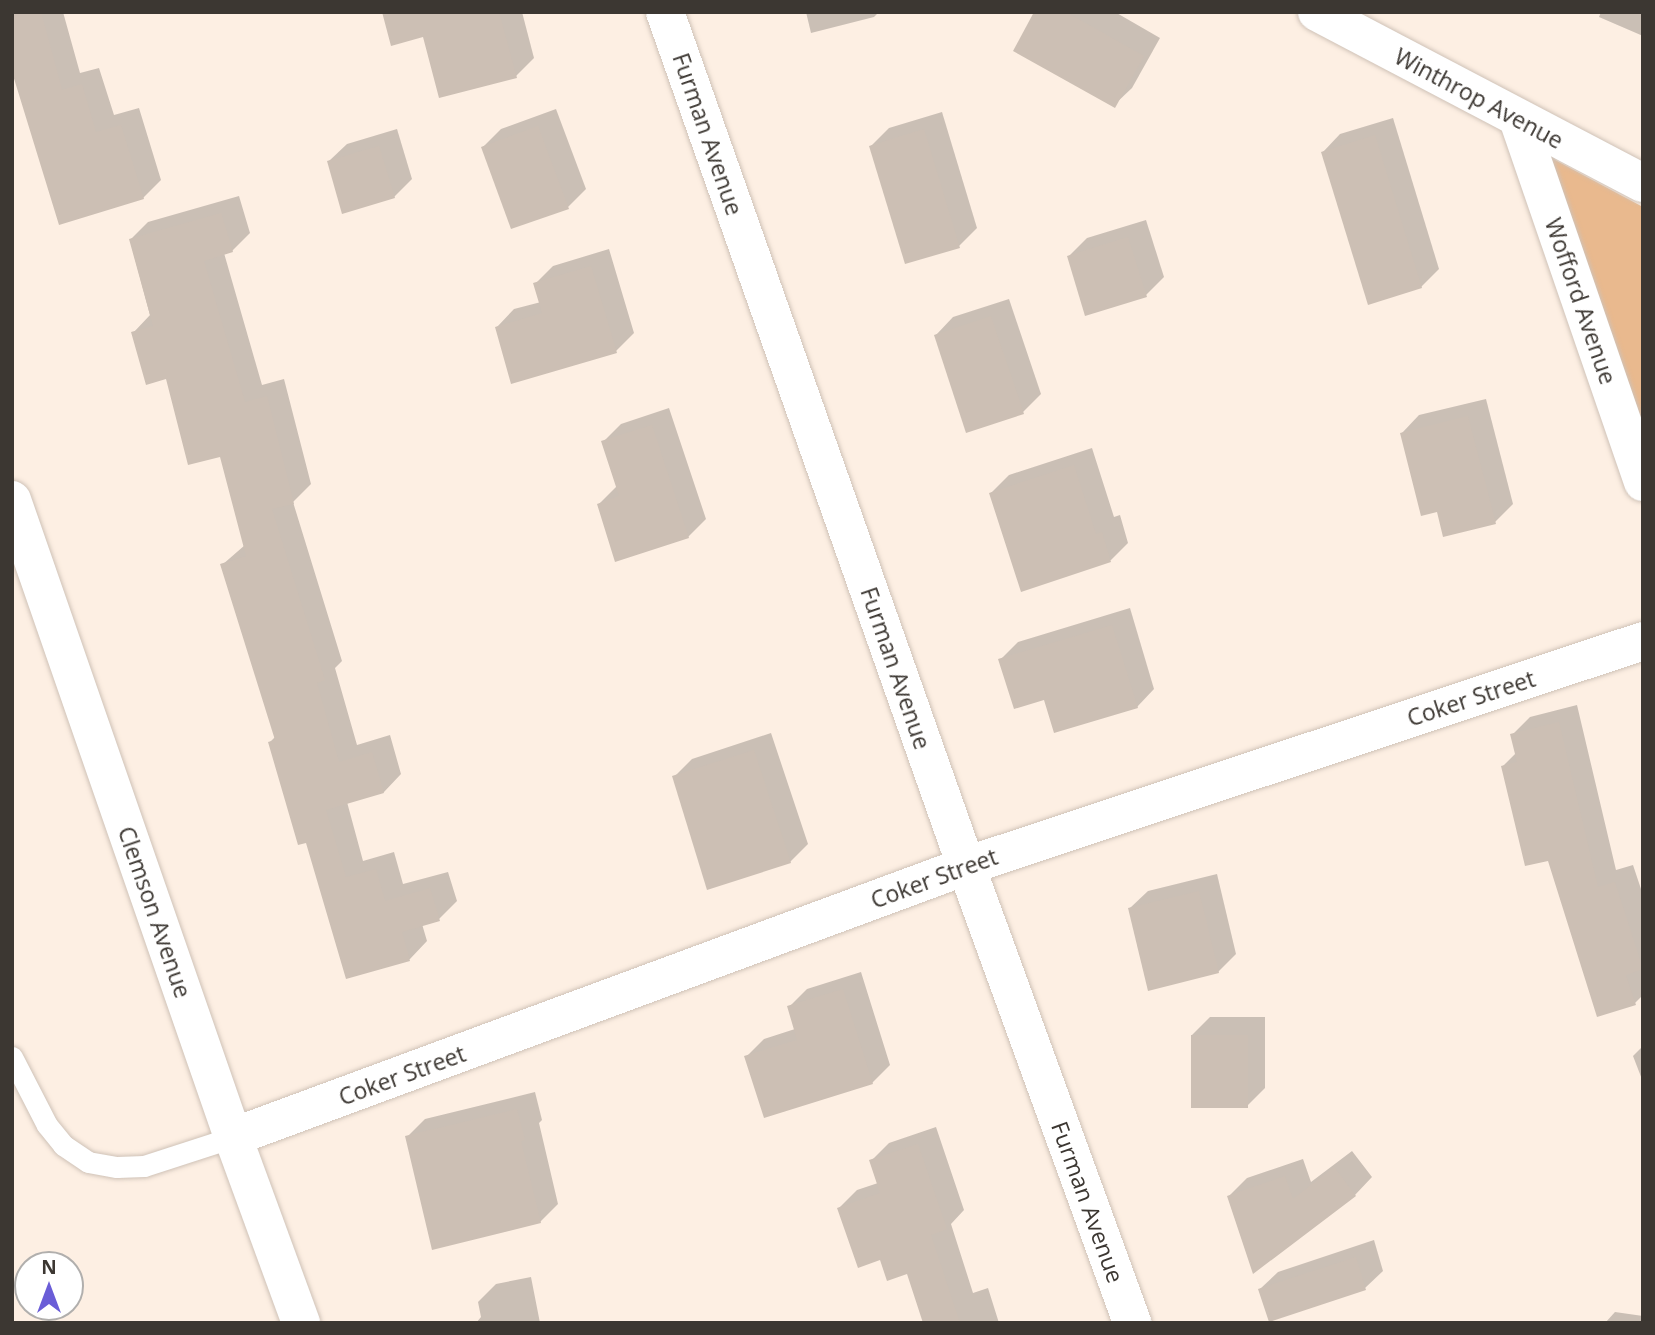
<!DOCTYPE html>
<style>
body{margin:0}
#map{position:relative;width:1655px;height:1335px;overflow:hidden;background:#fdefe3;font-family:"Open Sans",sans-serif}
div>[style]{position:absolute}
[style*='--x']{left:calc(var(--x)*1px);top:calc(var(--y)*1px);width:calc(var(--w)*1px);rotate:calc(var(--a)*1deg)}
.green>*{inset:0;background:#e9b98e}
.shadow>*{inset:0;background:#0003}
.building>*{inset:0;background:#ccbfb4}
.roads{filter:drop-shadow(0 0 2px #cfc2b7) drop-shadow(0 0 2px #cfc2b7)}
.lane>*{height:21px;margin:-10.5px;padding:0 10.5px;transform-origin:10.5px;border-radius:10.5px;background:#fff}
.street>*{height:38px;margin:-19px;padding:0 19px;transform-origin:19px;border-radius:19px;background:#fff}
span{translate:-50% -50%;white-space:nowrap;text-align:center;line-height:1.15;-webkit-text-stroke:5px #fff;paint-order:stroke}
.street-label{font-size:23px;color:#3c3732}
.frame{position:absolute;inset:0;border:14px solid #3c3732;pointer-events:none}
.north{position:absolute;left:14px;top:1251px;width:70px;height:70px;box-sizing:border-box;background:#fff;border:2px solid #b1afad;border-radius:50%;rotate:0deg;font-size:19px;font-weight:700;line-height:28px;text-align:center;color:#3c3732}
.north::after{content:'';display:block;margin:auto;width:24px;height:32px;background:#6a5dd7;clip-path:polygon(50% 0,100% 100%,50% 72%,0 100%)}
</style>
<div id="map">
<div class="green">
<div style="clip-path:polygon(1544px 154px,1643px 207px,1643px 423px)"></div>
</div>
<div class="shadow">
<div style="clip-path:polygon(12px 12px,63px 12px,80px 73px,99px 68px,114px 115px,139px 108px,161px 180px,143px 198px,60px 223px)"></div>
<div style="clip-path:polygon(384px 12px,522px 12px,534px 58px,516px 76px,424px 35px)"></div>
<div style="clip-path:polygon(806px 12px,879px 12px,874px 17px,811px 33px)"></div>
<div style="clip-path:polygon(1036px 12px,1115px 12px,1160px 38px,1132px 88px,1114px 105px)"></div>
<div style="clip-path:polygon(1601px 12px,1643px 12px,1643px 36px,1599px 17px)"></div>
<div style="clip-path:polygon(556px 109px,586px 189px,568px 207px,483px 147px,501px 129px)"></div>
<div style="clip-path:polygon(942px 112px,977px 228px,959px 246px,871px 146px,889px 128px)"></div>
<div style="clip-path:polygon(1393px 118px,1439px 269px,1421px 287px,1323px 152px,1340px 134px)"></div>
<div style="clip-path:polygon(397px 129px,412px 179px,394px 197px,329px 161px,347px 144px)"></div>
<div style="clip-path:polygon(239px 196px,250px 233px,232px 251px,224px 253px,262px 385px,284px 379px,311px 484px,293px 502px,342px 661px,335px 668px,357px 745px,390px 735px,401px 774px,384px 792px,347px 802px,363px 861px,394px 852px,403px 884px,448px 872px,457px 901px,439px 919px,422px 924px,427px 941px,410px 959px,347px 977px,307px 841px,270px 742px,275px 737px,222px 565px,245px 545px,222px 455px,133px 333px,150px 315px,130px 240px,148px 222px)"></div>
<div style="clip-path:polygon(1146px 220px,1164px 277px,1146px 295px,1069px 256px,1087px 238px)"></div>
<div style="clip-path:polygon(609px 249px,634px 333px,616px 351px,497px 327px,514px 309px,541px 302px,535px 284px,553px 266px)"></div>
<div style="clip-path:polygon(1009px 299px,1041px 394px,1023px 412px,936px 335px,953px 317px)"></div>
<div style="clip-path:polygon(1486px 399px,1513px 504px,1495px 522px,1438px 510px,1402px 433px,1419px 415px)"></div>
<div style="clip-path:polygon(669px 408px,706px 519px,688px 537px,599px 504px,617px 486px,603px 442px,621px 424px)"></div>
<div style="clip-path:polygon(1092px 448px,1114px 517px,1120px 515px,1128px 543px,1111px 560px,1022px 590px,991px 493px,1009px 475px)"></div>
<div style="clip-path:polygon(1130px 608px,1154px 689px,1137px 707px,1045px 698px,1000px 660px,1018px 642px)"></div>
<div style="clip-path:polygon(1577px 705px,1616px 870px,1633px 865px,1643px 895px,1643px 995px,1635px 1003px,1549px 859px,1503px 766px,1516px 753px,1512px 735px,1530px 717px)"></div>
<div style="clip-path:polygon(771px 733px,808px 844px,790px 862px,674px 777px,692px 759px)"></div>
<div style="clip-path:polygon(1217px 874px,1236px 954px,1218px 972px,1130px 908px,1148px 891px)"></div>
<div style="clip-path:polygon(861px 972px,890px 1065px,872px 1083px,746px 1057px,764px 1039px,795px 1029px,789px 1007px,807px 989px)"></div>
<div style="clip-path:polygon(1210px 1017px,1265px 1017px,1265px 1088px,1247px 1106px,1192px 1035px)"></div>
<div style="clip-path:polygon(1643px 1046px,1643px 1082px,1633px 1056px)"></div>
<div style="clip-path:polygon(535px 1092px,542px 1120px,539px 1123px,558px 1204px,540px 1222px,407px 1137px,425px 1119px)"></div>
<div style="clip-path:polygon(936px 1127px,964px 1210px,951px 1224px,973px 1293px,988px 1288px,999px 1323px,925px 1323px,908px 1272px,881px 1258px,839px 1208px,857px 1190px,878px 1183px,871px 1161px,889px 1143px)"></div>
<div style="clip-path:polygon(1352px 1151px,1372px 1177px,1355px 1195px,1254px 1272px,1229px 1196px,1247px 1178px,1303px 1159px,1311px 1182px)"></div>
<div style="clip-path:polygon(1374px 1240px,1383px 1271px,1365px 1288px,1260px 1289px,1278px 1272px)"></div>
<div style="clip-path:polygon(531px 1277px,540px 1323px,476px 1323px,481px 1317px,478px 1302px,496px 1284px)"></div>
<div style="clip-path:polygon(1615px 1312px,1643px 1316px,1643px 1323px,1605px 1323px)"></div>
</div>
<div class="building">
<div style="clip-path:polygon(12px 12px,41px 12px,62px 90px,82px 84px,96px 132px,121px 125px,144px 199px,59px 225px,12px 72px)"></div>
<div style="clip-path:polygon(382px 12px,499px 12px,517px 78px,439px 98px,423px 37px,391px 46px)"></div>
<div style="clip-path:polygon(1034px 12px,1066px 12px,1144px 56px,1115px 108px,1013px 51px)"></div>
<div style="clip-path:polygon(538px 126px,569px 209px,511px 229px,481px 147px)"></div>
<div style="clip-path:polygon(924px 129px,960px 248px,905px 264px,869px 146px)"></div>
<div style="clip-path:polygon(1375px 135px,1422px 288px,1368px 305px,1321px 152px)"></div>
<div style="clip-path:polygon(379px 146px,395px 198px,342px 214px,327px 161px)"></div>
<div style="clip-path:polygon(221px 213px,233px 252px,204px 261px,245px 402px,267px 396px,294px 504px,272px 509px,325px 680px,317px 683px,339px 762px,372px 752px,384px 793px,326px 810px,346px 877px,376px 869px,385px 901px,430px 888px,440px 921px,402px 932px,410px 961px,346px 979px,306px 843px,298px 845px,268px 742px,275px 740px,220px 564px,246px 556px,220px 457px,188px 465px,166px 379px,146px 385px,131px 332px,153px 326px,129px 239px)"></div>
<div style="clip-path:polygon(1128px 237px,1147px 297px,1085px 316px,1067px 256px)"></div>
<div style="clip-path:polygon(591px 266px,617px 353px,511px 384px,495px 327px,542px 313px,533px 283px)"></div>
<div style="clip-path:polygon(991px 316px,1024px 414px,966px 433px,934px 335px)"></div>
<div style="clip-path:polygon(1468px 416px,1496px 524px,1443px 537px,1437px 512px,1421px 516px,1400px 433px)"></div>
<div style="clip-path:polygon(652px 425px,689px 538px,615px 562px,597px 504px,619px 496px,601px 441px)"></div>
<div style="clip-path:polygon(1074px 465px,1096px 534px,1102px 532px,1111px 562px,1021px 592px,989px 493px)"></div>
<div style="clip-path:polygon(1112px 625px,1138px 708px,1054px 733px,1044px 700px,1014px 709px,998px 659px)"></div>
<div style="clip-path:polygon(1559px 722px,1598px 887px,1615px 882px,1643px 969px,1626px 975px,1636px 1005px,1597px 1017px,1548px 861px,1525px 866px,1501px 766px,1517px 762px,1510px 734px)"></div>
<div style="clip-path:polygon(754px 750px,791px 863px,707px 890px,672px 776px)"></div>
<div style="clip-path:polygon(1199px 891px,1219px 973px,1148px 991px,1128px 908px)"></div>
<div style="clip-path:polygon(843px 989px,873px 1084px,764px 1118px,744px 1056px,797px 1040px,787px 1006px)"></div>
<div style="clip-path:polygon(1191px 1035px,1248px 1035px,1248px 1108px,1191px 1108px)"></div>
<div style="clip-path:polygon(517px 1109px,525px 1140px,521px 1141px,541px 1223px,432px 1250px,405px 1136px)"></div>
<div style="clip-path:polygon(918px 1144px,947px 1229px,931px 1235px,960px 1323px,923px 1323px,907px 1274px,887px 1281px,880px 1260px,858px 1268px,837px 1208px,880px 1193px,869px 1160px)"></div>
<div style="clip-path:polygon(1334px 1167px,1356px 1196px,1253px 1274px,1227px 1196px,1285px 1176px,1293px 1199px)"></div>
<div style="clip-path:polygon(1356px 1257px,1366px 1290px,1269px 1322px,1258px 1289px)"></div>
</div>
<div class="roads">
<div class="lane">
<div style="--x:12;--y:1057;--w:76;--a:62.8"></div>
<div style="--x:47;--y:1125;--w:26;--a:51"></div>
<div style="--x:63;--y:1145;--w:30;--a:34"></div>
<div style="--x:88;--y:1162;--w:29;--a:10"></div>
<div style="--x:117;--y:1167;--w:27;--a:-2"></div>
<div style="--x:144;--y:1166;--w:94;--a:-18"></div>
</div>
<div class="street">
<div style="--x:665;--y:12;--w:905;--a:70.58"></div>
<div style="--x:966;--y:866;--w:486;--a:70"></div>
<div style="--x:1317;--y:12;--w:368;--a:27.7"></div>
<div style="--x:1518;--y:119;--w:384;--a:71"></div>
<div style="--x:12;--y:500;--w:674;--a:70.87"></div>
<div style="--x:233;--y:1137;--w:198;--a:69.9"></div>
<div style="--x:233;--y:1137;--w:781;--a:-20.29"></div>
<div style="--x:966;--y:866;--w:713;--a:-18.38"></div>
</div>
</div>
<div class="street-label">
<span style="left:1479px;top:98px;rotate:28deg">Winthrop Avenue</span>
<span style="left:708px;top:134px;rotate:71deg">Furman Avenue</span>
<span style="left:1581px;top:301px;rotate:71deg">Wofford Avenue</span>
<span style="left:896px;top:668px;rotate:71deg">Furman Avenue</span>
<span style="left:1471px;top:698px;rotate:-18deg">Coker Street</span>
<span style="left:934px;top:878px;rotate:-20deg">Coker Street</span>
<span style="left:155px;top:912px;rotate:71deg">Clemson Avenue</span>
<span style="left:402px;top:1075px;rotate:-20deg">Coker Street</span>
<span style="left:1088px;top:1202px;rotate:70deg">Furman Avenue</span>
</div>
<div class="frame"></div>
<div class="north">N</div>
</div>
